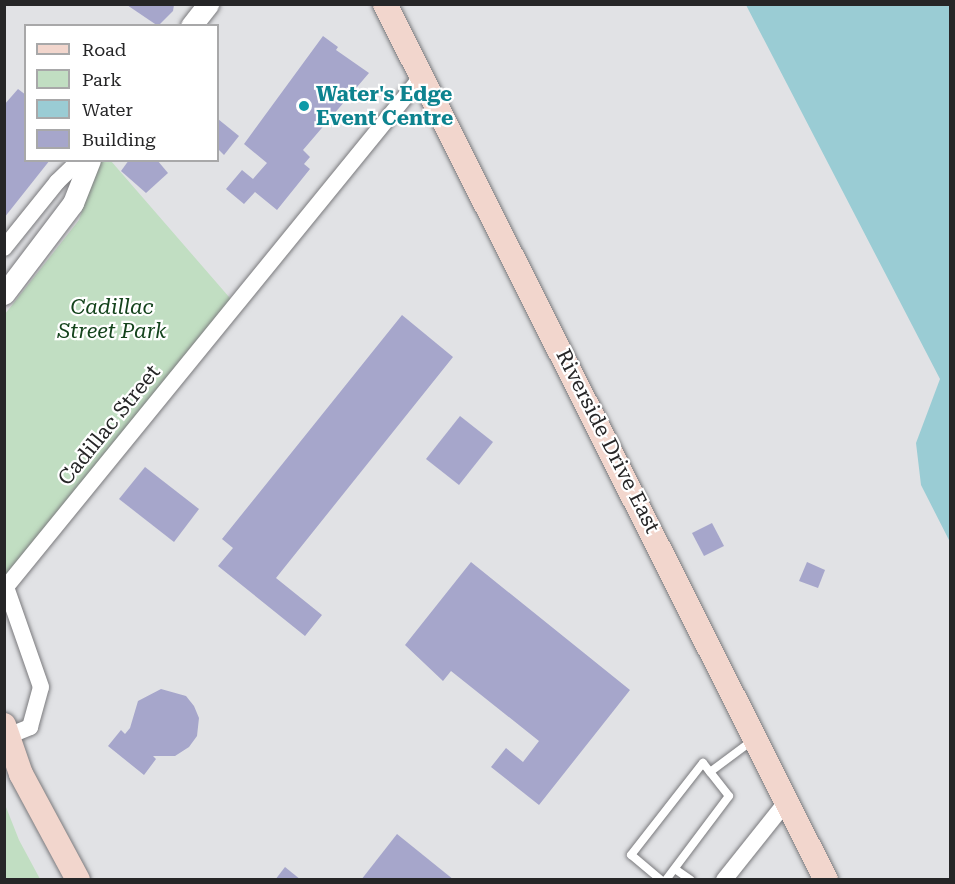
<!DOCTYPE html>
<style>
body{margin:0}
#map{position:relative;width:955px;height:884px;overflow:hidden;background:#e1e2e5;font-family:"Roboto Serif",serif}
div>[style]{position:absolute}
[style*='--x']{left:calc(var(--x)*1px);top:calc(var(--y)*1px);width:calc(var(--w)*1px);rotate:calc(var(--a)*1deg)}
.green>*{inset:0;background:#c1dec2}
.water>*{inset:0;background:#9accd4}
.building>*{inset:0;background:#a6a6cb}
.roads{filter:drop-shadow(0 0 2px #7a7a7d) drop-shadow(0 0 2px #7a7a7d)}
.service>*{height:8px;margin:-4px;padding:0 4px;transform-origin:4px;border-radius:4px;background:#fff}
.minor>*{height:16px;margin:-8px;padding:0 8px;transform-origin:8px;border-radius:8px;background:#fff}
.tertiary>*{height:21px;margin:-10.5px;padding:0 10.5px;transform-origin:10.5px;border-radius:10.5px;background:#fff}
.secondary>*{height:24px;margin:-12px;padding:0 12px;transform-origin:12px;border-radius:12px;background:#f2d6cd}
.dots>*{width:16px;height:16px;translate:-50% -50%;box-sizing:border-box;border:3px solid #fff;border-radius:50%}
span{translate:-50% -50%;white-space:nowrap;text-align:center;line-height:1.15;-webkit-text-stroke:4.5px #fff;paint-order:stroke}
.culture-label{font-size:21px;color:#0d838f;font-weight:700}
.left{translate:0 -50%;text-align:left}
.park-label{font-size:21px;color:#14431c;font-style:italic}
.street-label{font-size:21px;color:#262627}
.frame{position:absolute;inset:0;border:6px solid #262627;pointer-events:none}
.legend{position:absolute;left:24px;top:24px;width:195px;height:138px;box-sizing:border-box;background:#fff;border:2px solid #a8a8a9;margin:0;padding:8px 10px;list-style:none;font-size:18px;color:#262627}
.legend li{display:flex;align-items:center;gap:12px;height:30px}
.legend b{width:30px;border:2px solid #a8a8a9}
</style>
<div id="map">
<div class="green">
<div style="clip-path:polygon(90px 161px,111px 161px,236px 305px,5px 587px,5px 314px,79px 220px,82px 211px,73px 203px)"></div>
<div style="clip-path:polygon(4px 802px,19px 840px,40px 879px,5px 879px)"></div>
</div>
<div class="water">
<div style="clip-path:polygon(746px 5px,950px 5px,950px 542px,921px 485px,916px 443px,940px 379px)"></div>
</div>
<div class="building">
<div style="clip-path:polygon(127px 5px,174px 5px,173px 11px,158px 26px)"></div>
<div style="clip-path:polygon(323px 36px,338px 47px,336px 50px,369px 73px,303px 150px,310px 157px,304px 164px,310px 169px,277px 210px,255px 192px,244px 204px,226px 189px,242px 170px,253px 179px,267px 163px,244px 144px)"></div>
<div style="clip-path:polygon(18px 89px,26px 95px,26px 160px,50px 160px,4px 218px,4px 105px)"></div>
<div style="clip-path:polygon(218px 119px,239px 136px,224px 155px,218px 149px)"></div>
<div style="clip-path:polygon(129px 160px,157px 160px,168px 173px,146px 193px,121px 171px)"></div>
<div style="clip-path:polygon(402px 315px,453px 357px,276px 578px,322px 615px,305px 636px,218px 566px,233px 548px,222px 539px)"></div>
<div style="clip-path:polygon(460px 416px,493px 442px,459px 485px,426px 459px)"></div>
<div style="clip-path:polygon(145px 467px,199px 509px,174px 542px,119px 499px)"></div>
<div style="clip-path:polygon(712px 523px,724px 546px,704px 556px,692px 533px)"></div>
<div style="clip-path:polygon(471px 562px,630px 690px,539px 805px,491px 767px,506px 748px,523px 762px,539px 741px,451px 671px,443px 681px,405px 645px)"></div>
<div style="clip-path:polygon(807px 562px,825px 570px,818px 588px,799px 581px)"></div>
<div style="clip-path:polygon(161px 689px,186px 696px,194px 706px,199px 718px,197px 736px,189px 747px,175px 756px,153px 756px,156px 759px,144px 775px,108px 746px,121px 730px,125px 734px,130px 728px,138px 701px)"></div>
<div style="clip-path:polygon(397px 834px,454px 880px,361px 880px)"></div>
<div style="clip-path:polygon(285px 867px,301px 880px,275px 880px)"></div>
</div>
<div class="roads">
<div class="service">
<div style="--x:710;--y:772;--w:54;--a:-36.7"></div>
<div style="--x:675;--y:869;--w:19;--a:35"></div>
<div style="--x:661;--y:880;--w:39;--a:-140"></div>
<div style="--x:631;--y:855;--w:117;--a:-52"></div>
<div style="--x:703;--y:763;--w:42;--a:51.8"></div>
<div style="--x:729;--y:796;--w:105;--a:126.9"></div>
</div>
<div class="minor">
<div style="--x:4;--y:248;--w:85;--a:-51.2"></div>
<div style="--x:57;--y:182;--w:32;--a:-44"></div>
<div style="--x:8;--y:736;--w:24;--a:-22"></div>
<div style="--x:30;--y:727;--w:41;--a:-74.6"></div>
<div style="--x:41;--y:687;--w:106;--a:-109.3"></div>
<div style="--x:6;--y:587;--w:660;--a:-50.84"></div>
<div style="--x:724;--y:880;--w:101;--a:-51.4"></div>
</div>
<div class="tertiary">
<div style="--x:191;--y:26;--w:28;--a:-52"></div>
<div style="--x:4;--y:294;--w:114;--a:-52.8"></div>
<div style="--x:73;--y:203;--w:46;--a:-68.4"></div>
</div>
<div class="secondary">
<div style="--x:385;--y:4;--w:981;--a:63.28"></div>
<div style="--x:4;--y:725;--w:52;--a:70.9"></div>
<div style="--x:21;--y:774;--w:120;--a:61.7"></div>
</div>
</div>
<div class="dots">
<div style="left:304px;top:106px;background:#0f9aa8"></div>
</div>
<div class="culture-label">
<span class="left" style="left:316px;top:106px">Water's Edge<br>Event Centre</span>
</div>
<div class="park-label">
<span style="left:112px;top:319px">Cadillac<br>Street Park</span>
</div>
<div class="street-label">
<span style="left:109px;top:425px;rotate:-51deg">Cadillac Street</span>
<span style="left:608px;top:441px;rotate:63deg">Riverside Drive East</span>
</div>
<div class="frame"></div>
<ul class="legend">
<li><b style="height:8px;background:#f2d6cd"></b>Road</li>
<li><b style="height:16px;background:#c1dec2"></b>Park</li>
<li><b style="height:16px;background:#9accd4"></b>Water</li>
<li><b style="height:16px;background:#a6a6cb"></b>Building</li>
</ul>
</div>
